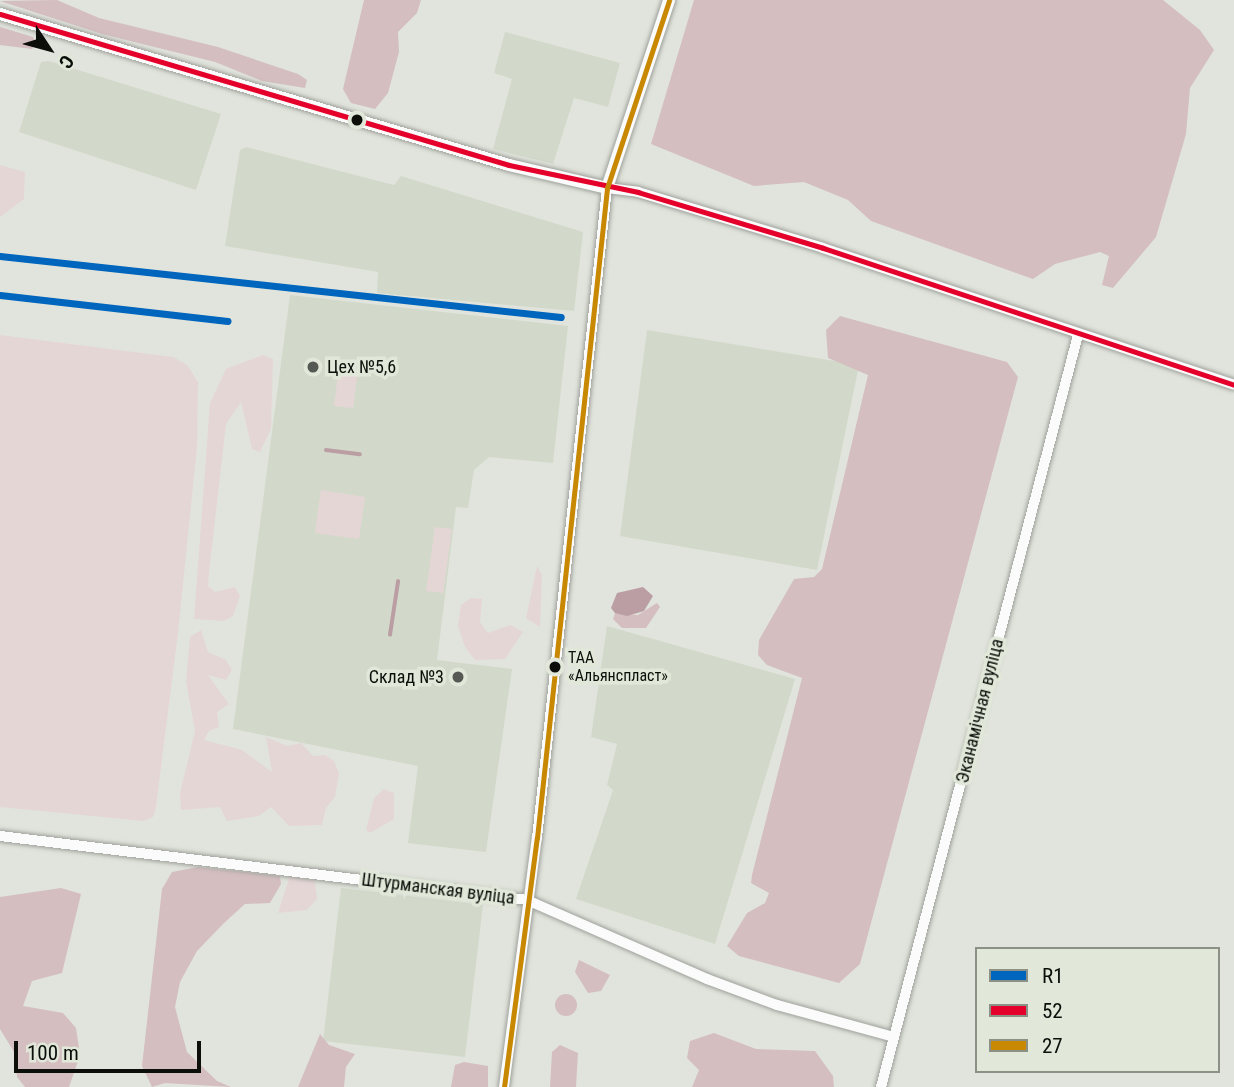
<!DOCTYPE html>
<meta charset="utf-8">
<style>
body{margin:0}
#map{position:relative;width:1234px;height:1087px;overflow:hidden;background:#e1e4dc;font-family:"Roboto Condensed",sans-serif}
div>[style]{position:absolute}
[style*='--x']{left:calc(var(--x)*1px);top:calc(var(--y)*1px);width:calc(var(--w)*1px);rotate:calc(var(--a)*1deg)}
.built>*{inset:0;background:#d2d9ca}
.green>*{inset:0;background:#e5d6d6}
.forest>*{inset:0;background:#d4bec0}
.round{border-radius:50%}
.water>*{inset:0;background:#ba9ea3}
.stream>*{height:3.5px;margin:-1.75px;padding:0 1.75px;transform-origin:1.75px;border-radius:1.75px;background:#ba9ea3}
.roads{filter:drop-shadow(0 0 2px #9ea19b) drop-shadow(0 0 2px #9ea19b)}
.minor>*{height:10px;margin:-5px;padding:0 5px;transform-origin:5px;border-radius:5px;background:#fafbfa}
.tertiary>*{height:12px;margin:-6px;padding:0 6px;transform-origin:6px;border-radius:6px;background:#fafbfa}
.bus-1>*{height:5px;margin:-2.5px;padding:0 2.5px;transform-origin:2.5px;border-radius:2.5px;background:#e4002b}
.bus-2>*{height:5px;margin:-2.5px;padding:0 2.5px;transform-origin:2.5px;border-radius:2.5px;background:#c88802}
.rail-1>*{height:7px;margin:-3.5px;padding:0 3.5px;transform-origin:3.5px;border-radius:3.5px;background:#0065bd}
.dots>*{width:19px;height:19px;translate:-50% -50%;box-sizing:border-box;border:4px solid #e1e8d9;border-radius:50%}
span{translate:-50% -50%;white-space:nowrap;text-align:center;line-height:1.15;-webkit-text-stroke:7px #e1e8d9;paint-order:stroke}
.bus-label{font-size:16px;color:#0b0e09}
.left{translate:0 -50%;text-align:left}
.poi-label{font-size:18px;color:#0b0e09}
.right{translate:-100% -50%;text-align:right}
.street-label{font-size:18px;color:#0b0e09}
.legend{position:absolute;left:975px;top:947px;width:245px;height:126px;box-sizing:border-box;background:#e1e8d9;border:2px solid #8b9186;margin:0;padding:9px 12px;list-style:none;font-size:21px;color:#0b0e09}
.legend li{display:flex;align-items:center;gap:14px;height:35px}
.legend b{width:35px;border:2px solid #8b9186}
.north{position:absolute;left:14px;top:14px;width:70px;height:70px;-webkit-text-stroke:5px #e1e8d9;paint-order:stroke;rotate:126deg;font-size:19px;font-weight:700;line-height:28px;text-align:center;color:#0b0e09}
.north::after{content:'';display:block;margin:auto;width:24px;height:32px;background:#0b0e09;clip-path:polygon(50% 0,100% 100%,50% 72%,0 100%)}
.scale{position:absolute;left:14px;top:1041px;width:187px;height:32px;box-sizing:border-box;border:4px solid #0b0e09;border-top:0;padding-left:9px;font-size:21px;line-height:24px;white-space:nowrap;color:#0b0e09;-webkit-text-stroke:5px #e1e8d9;paint-order:stroke}
</style>
<div id="map">
<div class="built">
<div style="clip-path:polygon(505px 32px,620px 63px,608px 107px,574px 98px,553px 164px,493px 149px,512px 79px,494px 73px)"></div>
<div style="clip-path:polygon(49px 61px,221px 114px,196px 190px,19px 132px,41px 62px)"></div>
<div style="clip-path:polygon(246px 147px,394px 185px,401px 176px,583px 232px,574px 311px,377px 293px,378px 272px,225px 246px,240px 150px)"></div>
<div style="clip-path:polygon(290px 295px,568px 326px,553px 463px,489px 457px,474px 470px,468px 508px,456px 507px,437px 660px,512px 669px,486px 852px,408px 843px,418px 766px,233px 729px)"></div>
<div style="clip-path:polygon(647px 330px,859px 365px,817px 570px,620px 536px)"></div>
<div style="clip-path:polygon(607px 626px,795px 679px,715px 944px,576px 899px,613px 790px,607px 785px,617px 744px,591px 737px)"></div>
<div style="clip-path:polygon(341px 888px,483px 905px,465px 1057px,323px 1041px)"></div>
</div>
<div class="green">
<div style="clip-path:polygon(0 165px,25px 172px,24px 199px,0 217px)"></div>
<div style="clip-path:polygon(0 335px,173px 357px,187px 365px,198px 382px,197px 447px,178px 633px,156px 807px,153px 817px,144px 821px,0 807px)"></div>
<div style="clip-path:polygon(263px 355px,273px 359px,271px 429px,260px 452px,252px 449px,241px 402px,226px 424px,209px 573px,208px 586px,215px 592px,235px 587px,240px 596px,233px 616px,224px 621px,194px 619px,210px 403px,226px 369px)"></div>
<div style="clip-path:polygon(339px 367px,358px 370px,353px 408px,334px 406px)"></div>
<div style="clip-path:polygon(321px 490px,365px 497px,359px 539px,315px 533px)"></div>
<div style="clip-path:polygon(435px 527px,452px 529px,443px 593px,426px 591px)"></div>
<div style="clip-path:polygon(537px 566px,542px 575px,540px 627px,526px 618px)"></div>
<div style="clip-path:polygon(471px 598px,482px 599px,480px 622px,488px 633px,510px 625px,523px 632px,505px 659px,475px 660px,465px 647px,458px 626px,461px 605px)"></div>
<div style="clip-path:polygon(201px 630px,208px 652px,226px 660px,232px 670px,226px 680px,208px 675px,229px 704px,217px 712px,219px 727px,209px 731px,204px 740px,242px 750px,272px 772px,266px 737px,287px 746px,301px 743px,313px 756px,325px 755px,334px 761px,339px 773px,335px 797px,326px 808px,322px 825px,289px 826px,271px 807px,259px 816px,227px 821px,220px 807px,181px 810px,180px 793px,195px 731px,186px 682px,190px 637px)"></div>
<div style="clip-path:polygon(384px 789px,394px 793px,394px 819px,370px 833px,366px 830px,374px 798px)"></div>
<div style="clip-path:polygon(290px 876px,315px 880px,317px 899px,307px 910px,278px 913px)"></div>
</div>
<div class="forest">
<div style="clip-path:polygon(57px 0,99px 18px,218px 47px,298px 74px,307px 80px,305px 88px,262px 81px,215px 62px,102px 34px,0 1px)"></div>
<div style="clip-path:polygon(364px 0,421px 0,417px 13px,398px 32px,399px 52px,388px 93px,375px 109px,351px 103px,343px 89px)"></div>
<div style="clip-path:polygon(694px 0,1163px 0,1200px 30px,1214px 50px,1190px 88px,1186px 134px,1156px 237px,1113px 288px,1102px 285px,1109px 256px,1100px 252px,1055px 264px,1033px 279px,871px 221px,848px 200px,804px 182px,754px 186px,651px 144px)"></div>
<div style="clip-path:polygon(0 27px,33px 37px,36px 43px,32px 49px,0 45px)"></div>
<div style="clip-path:polygon(840px 316px,1007px 362px,1018px 377px,860px 964px,839px 983px,739px 956px,727px 946px,747px 913px,765px 903px,769px 893px,751px 883px,752px 875px,802px 678px,767px 665px,758px 655px,759px 640px,794px 579px,814px 577px,822px 569px,868px 375px,828px 358px,826px 330px)"></div>
<div style="clip-path:polygon(657px 603px,660px 607px,646px 628px,622px 628px,613px 619px,615px 613px,638px 615px)"></div>
<div style="clip-path:polygon(198px 867px,280px 876px,281px 884px,270px 903px,245px 904px,224px 923px,197px 951px,180px 982px,175px 1007px,187px 1052px,217px 1081px,231px 1087px,165px 1083px,152px 1087px,142px 1066px,162px 889px,172px 872px)"></div>
<div style="clip-path:polygon(61px 888px,81px 894px,62px 973px,32px 981px,23px 1006px,63px 1013px,76px 1028px,80px 1055px,69px 1087px,25px 1087px,17px 1077px,14px 1052px,0 1029px,0 897px)"></div>
<div style="clip-path:polygon(579px 960px,610px 975px,601px 991px,588px 993px,575px 972px)"></div>
<div class="round" style="left:555px;top:994px;width:22px;height:22px"></div>
<div style="clip-path:polygon(714px 1033px,756px 1049px,815px 1051px,833px 1076px,834px 1087px,692px 1087px,699px 1070px,687px 1058px,690px 1041px)"></div>
<div style="clip-path:polygon(320px 1034px,329px 1045px,355px 1054px,346px 1067px,344px 1087px,298px 1087px)"></div>
<div style="clip-path:polygon(560px 1045px,578px 1053px,576px 1087px,550px 1087px,552px 1052px)"></div>
<div style="clip-path:polygon(464px 1062px,488px 1066px,488px 1087px,451px 1087px,455px 1065px)"></div>
</div>
<div class="water">
<div style="clip-path:polygon(643px 587px,653px 596px,644px 611px,627px 616px,615px 613px,611px 608px,617px 593px)"></div>
</div>
<div class="stream">
<div style="--x:326;--y:450;--w:34;--a:7"></div>
<div style="--x:390;--y:635;--w:54;--a:-81.4"></div>
</div>
<div class="roads">
<div class="minor">
<div style="--x:0;--y:836;--w:531;--a:6.92"></div>
<div style="--x:527;--y:900;--w:197;--a:23.7"></div>
<div style="--x:707;--y:979;--w:75;--a:20.4"></div>
<div style="--x:777;--y:1005;--w:121;--a:15.3"></div>
<div style="--x:504;--y:1087;--w:251;--a:-82.5"></div>
<div style="--x:537;--y:838;--w:654;--a:-83.85"></div>
<div style="--x:607;--y:188;--w:31;--a:7"></div>
<div style="--x:638;--y:192;--w:193;--a:16.8"></div>
<div style="--x:823;--y:248;--w:433;--a:18.4"></div>
<div style="--x:881;--y:1087;--w:777;--a:-75.32"></div>
</div>
<div class="tertiary">
<div style="--x:0;--y:14;--w:531;--a:16.52"></div>
<div style="--x:509;--y:165;--w:101;--a:13.2"></div>
<div style="--x:607;--y:188;--w:198;--a:-71.7"></div>
</div>
</div>
<div class="bus-1">
<div style="--x:0;--y:14;--w:531;--a:16.52"></div>
<div style="--x:509;--y:165;--w:132;--a:11.8"></div>
<div style="--x:638;--y:192;--w:193;--a:16.8"></div>
<div style="--x:823;--y:248;--w:433;--a:18.4"></div>
</div>
<div class="bus-2">
<div style="--x:504;--y:1087;--w:251;--a:-82.5"></div>
<div style="--x:537;--y:838;--w:654;--a:-83.85"></div>
<div style="--x:607;--y:188;--w:198;--a:-71.7"></div>
</div>
<div class="rail-1">
<div style="--x:0;--y:256;--w:564;--a:6.21"></div>
<div style="--x:0;--y:295;--w:229;--a:6.5"></div>
</div>
<div class="dots">
<div style="left:357px;top:120px;background:#0b0e09"></div>
<div style="left:313px;top:367px;background:#565953"></div>
<div style="left:555px;top:667px;background:#0b0e09"></div>
<div style="left:458px;top:677px;background:#565953"></div>
</div>
<div class="bus-label">
<span class="left" style="left:568px;top:667px">ТАА<br>«Альянспласт»</span>
</div>
<div class="poi-label">
<span class="left" style="left:327px;top:367px">Цех №5,6</span>
<span class="right" style="left:444px;top:677px">Склад №3</span>
</div>
<div class="street-label">
<span style="left:980px;top:711px;rotate:-76deg">Эканамічная вуліца</span>
<span style="left:438px;top:889px;rotate:7deg">Штурманская вуліца</span>
</div>
<ul class="legend">
<li><b style="height:9px;background:#0065bd"></b>R1</li>
<li><b style="height:9px;background:#e4002b"></b>52</li>
<li><b style="height:9px;background:#c88802"></b>27</li>
</ul>
<div class="north">С</div>
<div class="scale">100 m</div>
</div>
